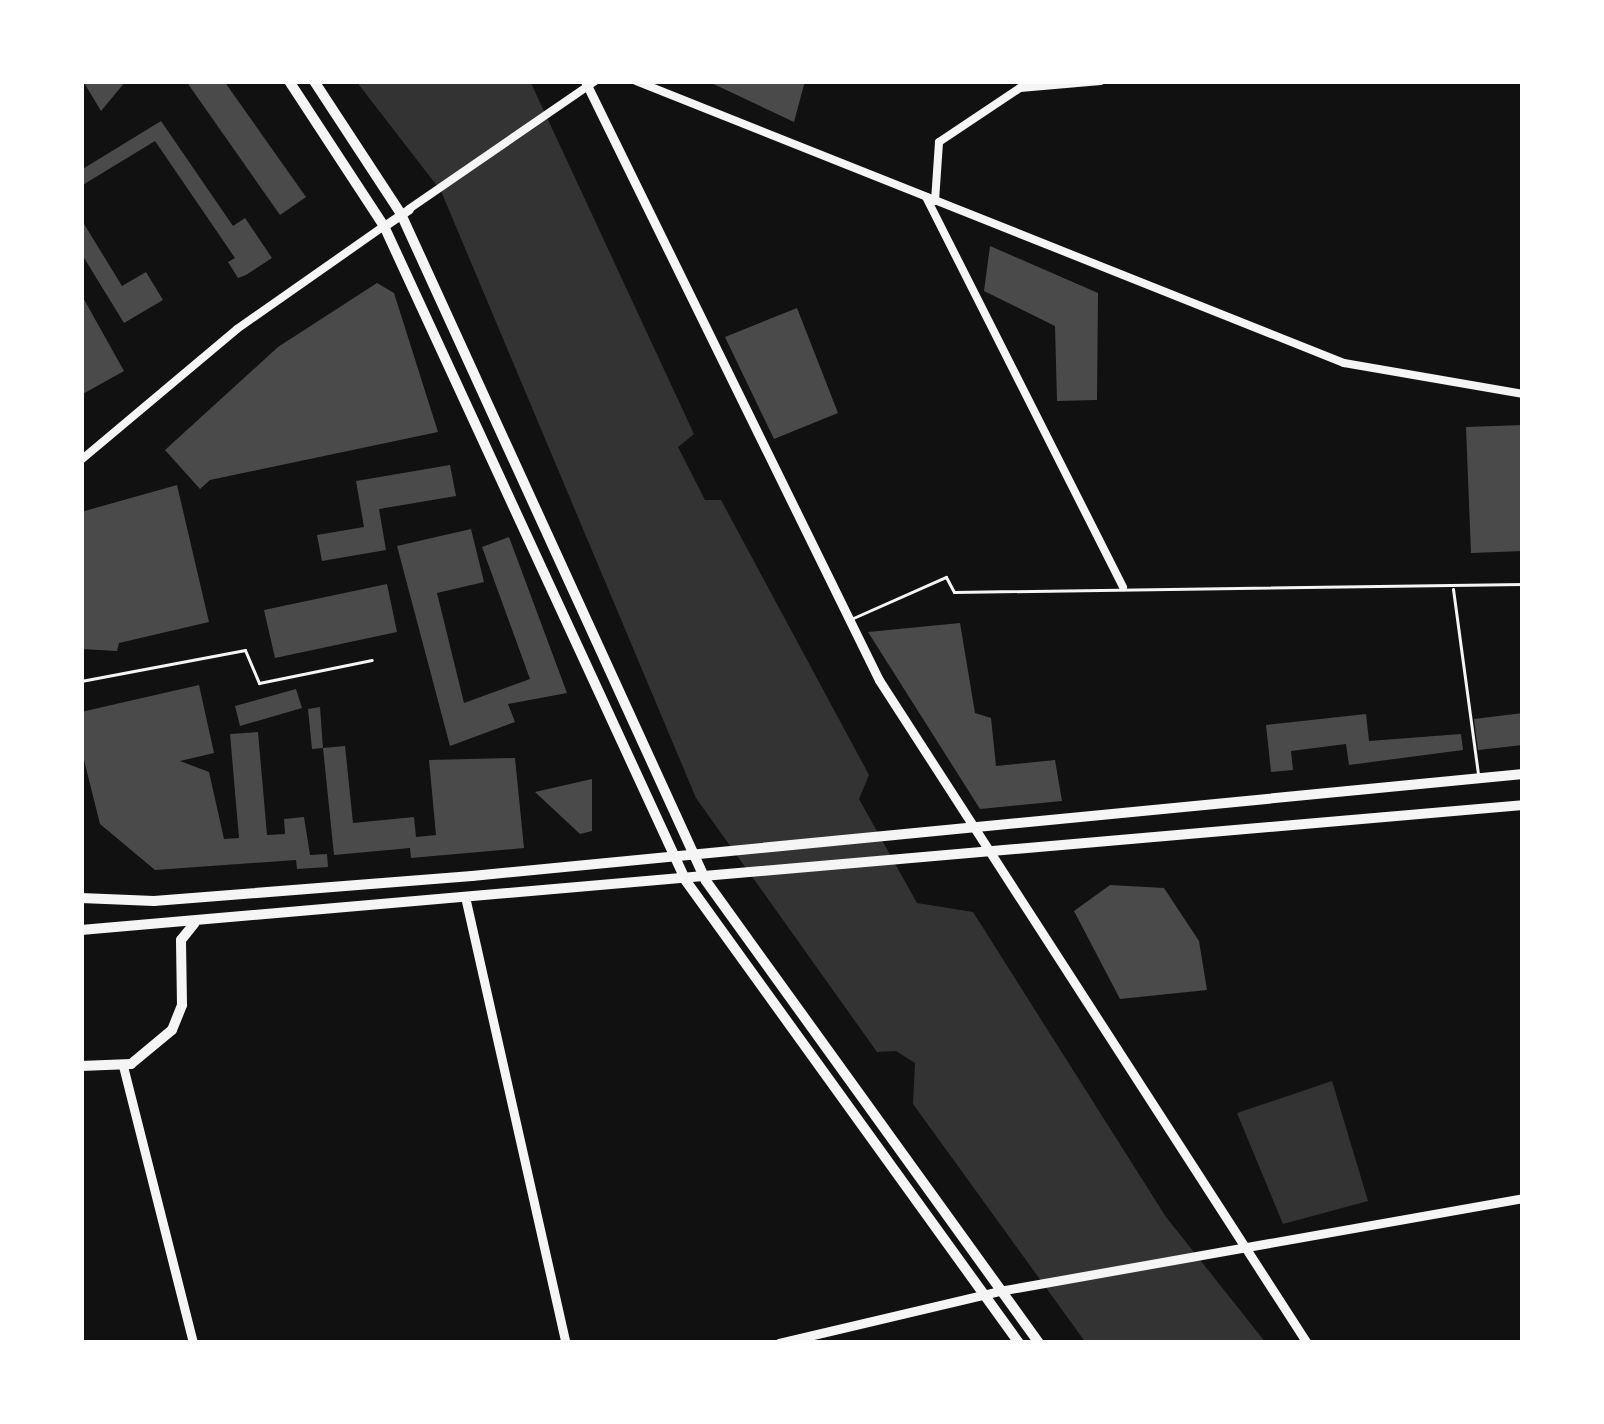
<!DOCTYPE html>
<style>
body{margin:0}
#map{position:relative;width:1604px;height:1424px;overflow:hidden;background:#111;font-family:Helvetica,sans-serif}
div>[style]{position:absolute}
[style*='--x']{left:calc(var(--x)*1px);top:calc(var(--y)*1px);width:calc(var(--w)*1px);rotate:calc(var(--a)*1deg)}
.water>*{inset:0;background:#333}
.building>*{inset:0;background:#4a4a4a}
.service>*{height:3px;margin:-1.5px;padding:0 1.5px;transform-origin:1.5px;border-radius:1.5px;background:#f5f5f5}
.minor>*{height:8px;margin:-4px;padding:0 4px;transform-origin:4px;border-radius:4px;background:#f5f5f5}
.tertiary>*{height:9px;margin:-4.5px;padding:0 4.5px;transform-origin:4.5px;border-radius:4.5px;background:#f5f5f5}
.secondary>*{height:10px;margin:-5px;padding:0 5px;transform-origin:5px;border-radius:5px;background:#f5f5f5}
.primary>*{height:10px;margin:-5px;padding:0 5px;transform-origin:5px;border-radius:5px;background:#f5f5f5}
span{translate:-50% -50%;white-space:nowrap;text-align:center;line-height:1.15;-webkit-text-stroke:10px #fff;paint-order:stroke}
.frame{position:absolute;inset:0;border:84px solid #fff;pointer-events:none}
</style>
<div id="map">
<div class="water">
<div style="clip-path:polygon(356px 81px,530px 81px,694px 434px,678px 447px,705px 500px,721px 500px,869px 775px,859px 799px,917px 903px,973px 912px,1166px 1217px,1266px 1343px,1086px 1343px,913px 1104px,915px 1063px,896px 1051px,877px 1052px,696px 798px,441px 191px)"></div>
<div style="clip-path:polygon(1332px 1081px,1368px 1201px,1283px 1224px,1237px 1113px)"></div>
</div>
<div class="building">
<div style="clip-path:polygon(83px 81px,126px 81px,101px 111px)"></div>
<div style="clip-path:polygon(186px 81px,224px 81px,306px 197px,280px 215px)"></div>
<div style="clip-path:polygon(707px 81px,805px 81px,794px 122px)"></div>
<div style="clip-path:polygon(161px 121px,233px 226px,245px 218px,272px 258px,246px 275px,238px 278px,228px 262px,235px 258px,155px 141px,81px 186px,81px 170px)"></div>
<div style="clip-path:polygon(81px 219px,122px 286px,146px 272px,163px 300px,124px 323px,81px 253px)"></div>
<div style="clip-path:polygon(990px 246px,1098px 293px,1097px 400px,1057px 401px,1055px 326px,984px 291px)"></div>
<div style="clip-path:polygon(377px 283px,394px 293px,438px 432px,210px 480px,200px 489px,165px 450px,278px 347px)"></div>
<div style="clip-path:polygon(81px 294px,124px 371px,81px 395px)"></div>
<div style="clip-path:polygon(797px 308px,838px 413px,774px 439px,725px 337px)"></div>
<div style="clip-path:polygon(1523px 425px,1523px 551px,1471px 553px,1466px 427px)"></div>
<div style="clip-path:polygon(450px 465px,456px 496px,379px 509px,386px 550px,322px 561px,317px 535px,364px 527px,356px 481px)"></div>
<div style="clip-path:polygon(177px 485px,209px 622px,119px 643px,117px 651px,81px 649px,81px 512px)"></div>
<div style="clip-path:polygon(471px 529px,484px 582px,437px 593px,464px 703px,530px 679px,482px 547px,509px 537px,567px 693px,508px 704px,515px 722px,450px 746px,397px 546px)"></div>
<div style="clip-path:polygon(387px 584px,397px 632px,275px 658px,264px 610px)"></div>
<div style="clip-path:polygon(960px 623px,975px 713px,991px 718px,996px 766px,1055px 760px,1062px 801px,980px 809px,868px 632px)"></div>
<div style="clip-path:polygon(199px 685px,214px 753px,180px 761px,209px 772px,224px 839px,239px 838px,230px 734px,258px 732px,267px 835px,285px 834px,284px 819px,304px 817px,310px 855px,327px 854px,328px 867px,297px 869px,296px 860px,155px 870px,100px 824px,81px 748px,81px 712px)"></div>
<div style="clip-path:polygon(296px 689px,302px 708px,240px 726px,235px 706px)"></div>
<div style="clip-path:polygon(320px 707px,323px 748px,312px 749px,308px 709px)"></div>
<div style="clip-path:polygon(1523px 713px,1523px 745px,1478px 750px,1474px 719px)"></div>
<div style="clip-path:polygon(1366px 714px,1369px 741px,1461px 734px,1463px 750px,1349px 765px,1346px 744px,1291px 751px,1293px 770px,1271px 772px,1266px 725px)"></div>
<div style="clip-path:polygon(345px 746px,353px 823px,414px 817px,416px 837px,436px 835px,429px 760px,515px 758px,524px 848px,411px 858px,410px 848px,334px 855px,323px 748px)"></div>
<div style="clip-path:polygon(592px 779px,592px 831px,580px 834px,535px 792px)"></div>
<div style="clip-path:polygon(1110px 885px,1164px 888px,1199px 941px,1207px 990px,1120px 999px,1074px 911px)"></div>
</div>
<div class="service">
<div style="--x:1453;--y:589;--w:188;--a:82.3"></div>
<div style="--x:851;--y:619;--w:104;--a:-23.9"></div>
<div style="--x:946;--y:577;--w:17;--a:62"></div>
<div style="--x:954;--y:592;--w:569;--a:-0.81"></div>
<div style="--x:81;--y:681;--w:167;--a:-10.7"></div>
<div style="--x:245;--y:650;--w:36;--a:67"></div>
<div style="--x:259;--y:683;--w:115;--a:-11.5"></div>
</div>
<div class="minor">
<div style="--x:636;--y:81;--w:762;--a:21.72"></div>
<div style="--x:1344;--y:363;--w:182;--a:9.8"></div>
<div style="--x:926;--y:197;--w:437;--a:63.2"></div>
<div style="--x:935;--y:201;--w:59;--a:-86.1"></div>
<div style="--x:939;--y:142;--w:97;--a:-33.7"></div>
<div style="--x:1020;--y:88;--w:81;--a:-4.9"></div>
<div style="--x:409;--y:209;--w:226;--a:-34.5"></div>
<div style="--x:81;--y:460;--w:204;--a:-40"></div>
<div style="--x:237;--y:329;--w:179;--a:-35"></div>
</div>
<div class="tertiary">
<div style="--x:585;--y:81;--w:667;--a:63.86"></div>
<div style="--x:879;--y:680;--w:789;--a:57.16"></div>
<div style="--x:384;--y:226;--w:30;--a:-34"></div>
<div style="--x:466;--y:901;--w:453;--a:77.3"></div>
<div style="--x:123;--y:1066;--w:286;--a:75.8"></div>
<div style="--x:779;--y:1343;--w:226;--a:-13.3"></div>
<div style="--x:999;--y:1291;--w:532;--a:-10.06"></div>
</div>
<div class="secondary">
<div style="--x:289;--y:81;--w:173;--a:56.8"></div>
<div style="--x:384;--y:226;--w:721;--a:65.25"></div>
<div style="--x:686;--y:881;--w:570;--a:54.22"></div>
<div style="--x:314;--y:81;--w:159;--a:56.8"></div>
<div style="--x:401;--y:214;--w:733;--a:65.43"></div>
<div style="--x:706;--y:881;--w:570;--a:54.22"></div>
</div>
<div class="primary">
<div style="--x:81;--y:898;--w:73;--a:2.4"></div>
<div style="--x:154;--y:901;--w:319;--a:-4.5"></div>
<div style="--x:472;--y:876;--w:1056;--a:-5.54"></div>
<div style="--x:81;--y:930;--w:1447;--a:-4.95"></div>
<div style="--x:81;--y:1066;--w:50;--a:-2.3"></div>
<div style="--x:131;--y:1064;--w:53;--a:-39.7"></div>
<div style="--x:172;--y:1030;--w:27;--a:-68"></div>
<div style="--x:182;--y:1005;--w:65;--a:-90.9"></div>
<div style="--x:181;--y:940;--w:21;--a:-51"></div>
</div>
<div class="frame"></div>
</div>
